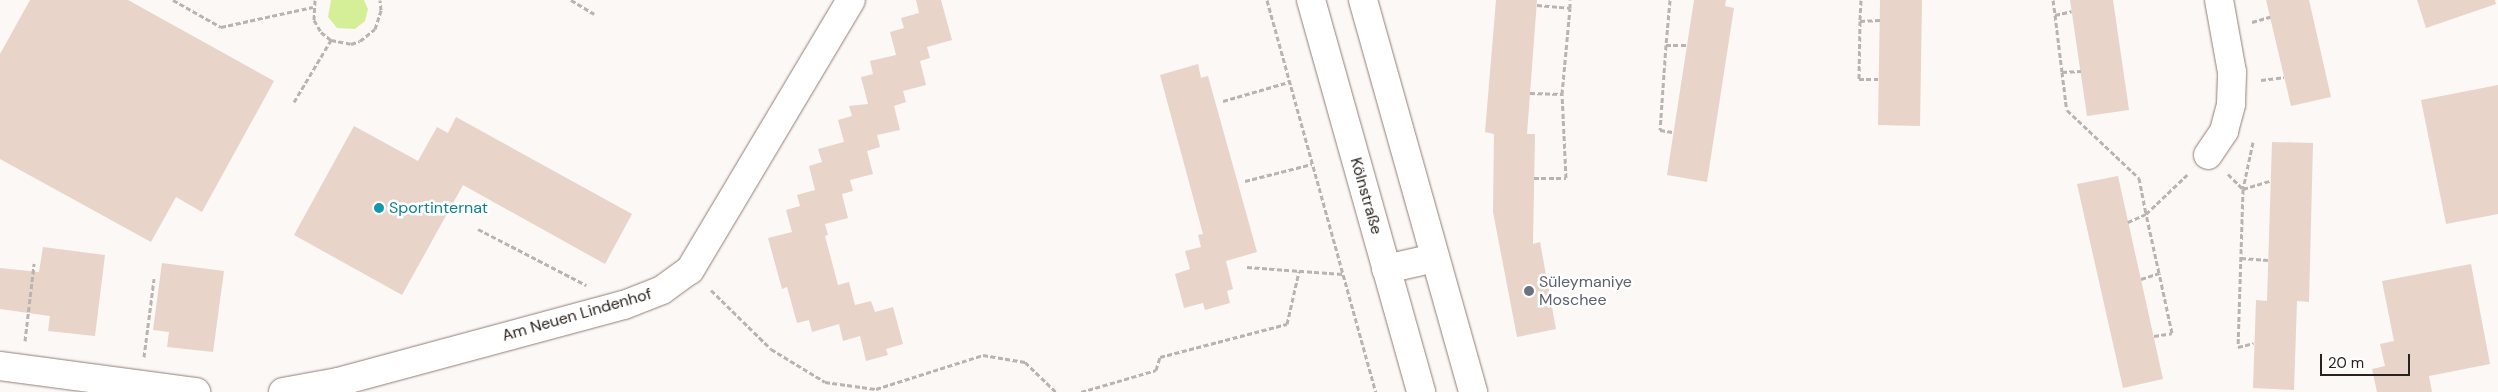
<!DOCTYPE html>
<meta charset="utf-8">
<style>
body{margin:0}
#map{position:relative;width:2498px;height:392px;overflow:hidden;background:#fcf8f5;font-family:"DM Sans",sans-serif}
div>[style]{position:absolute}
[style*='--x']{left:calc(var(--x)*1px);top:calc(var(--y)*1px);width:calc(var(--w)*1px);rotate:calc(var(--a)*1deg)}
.green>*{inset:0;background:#d5ef99}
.building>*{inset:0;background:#e8d4c9}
.path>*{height:3px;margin-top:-1.5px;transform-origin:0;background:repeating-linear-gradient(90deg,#b9b4b1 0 5px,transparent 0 7.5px)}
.roads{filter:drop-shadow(0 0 1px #917e75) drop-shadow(0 0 1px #917e75)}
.minor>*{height:28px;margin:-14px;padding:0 14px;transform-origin:14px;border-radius:14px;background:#fff}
.major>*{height:28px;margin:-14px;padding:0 14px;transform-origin:14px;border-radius:14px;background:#fff}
.dots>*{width:14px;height:14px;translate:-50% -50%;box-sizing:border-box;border:2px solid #fff;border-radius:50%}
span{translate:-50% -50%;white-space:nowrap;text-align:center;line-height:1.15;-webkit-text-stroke:5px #fff;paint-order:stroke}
.street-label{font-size:16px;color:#29221e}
.culture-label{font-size:16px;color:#0d838f}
.left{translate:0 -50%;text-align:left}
.worship-label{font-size:16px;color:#5b616d}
.scale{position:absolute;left:2320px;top:354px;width:90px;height:22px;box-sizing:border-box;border:2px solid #29221e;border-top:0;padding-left:6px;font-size:15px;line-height:18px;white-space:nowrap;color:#29221e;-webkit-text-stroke:4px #fff;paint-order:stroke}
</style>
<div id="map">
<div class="green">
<div style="clip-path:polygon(331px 0,364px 0,368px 9px,365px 21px,355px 29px,337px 28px,328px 17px)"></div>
</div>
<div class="building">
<div style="clip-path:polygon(30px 0,128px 0,274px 81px,202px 212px,176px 197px,151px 242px,0 159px,0 54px)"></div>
<div style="clip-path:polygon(916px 0,941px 0,952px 40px,927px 47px,930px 58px,920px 61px,926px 85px,903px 91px,906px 102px,894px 106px,900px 130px,877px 135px,880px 147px,867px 151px,873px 174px,850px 180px,853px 191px,842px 194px,848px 218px,825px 224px,828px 235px,825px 236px,838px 285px,849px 282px,855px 305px,871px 301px,875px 312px,893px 307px,903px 344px,886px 349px,888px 355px,866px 361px,860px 336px,843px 341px,839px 324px,812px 332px,809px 320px,797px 323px,787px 287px,782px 289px,768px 238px,792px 232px,786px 210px,800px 206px,797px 195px,815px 190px,809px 166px,822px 162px,818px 149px,844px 142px,838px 120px,852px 116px,849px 106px,868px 104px,861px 77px,873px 74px,870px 61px,896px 55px,890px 32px,904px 28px,901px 18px,919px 13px)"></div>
<div style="clip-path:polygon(1496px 0,1537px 0,1527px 134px,1535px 134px,1533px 244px,1540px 242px,1556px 329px,1517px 337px,1493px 212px,1494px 134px,1485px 132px)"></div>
<div style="clip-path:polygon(1694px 0,1726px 0,1725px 6px,1734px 8px,1707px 182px,1667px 175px)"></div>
<div style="clip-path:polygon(1880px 0,1922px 0,1920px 126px,1878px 125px)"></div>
<div style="clip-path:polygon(2070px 0,2113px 0,2129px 110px,2087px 116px)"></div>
<div style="clip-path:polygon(2266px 0,2309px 0,2331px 97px,2291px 106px)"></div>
<div style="clip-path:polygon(2417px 0,2495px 0,2496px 4px,2426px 28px)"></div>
<div style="clip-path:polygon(1198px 64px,1201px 78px,1208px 76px,1257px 252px,1226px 261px,1233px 289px,1227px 291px,1230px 303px,1205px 310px,1203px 303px,1184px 308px,1175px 274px,1190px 269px,1185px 251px,1201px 247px,1198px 235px,1203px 234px,1160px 75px)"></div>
<div style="clip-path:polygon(2498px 85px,2498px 214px,2446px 224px,2421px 100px)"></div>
<div style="clip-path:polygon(456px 117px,632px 214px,605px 264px,463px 185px,402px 295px,294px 235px,354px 126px,418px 161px,437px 127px,448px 133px)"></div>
<div style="clip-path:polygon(2272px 142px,2313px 143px,2309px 302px,2297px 301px,2294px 390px,2253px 388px,2256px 300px,2267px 301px)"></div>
<div style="clip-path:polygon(2118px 176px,2163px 379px,2123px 388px,2077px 184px)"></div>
<div style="clip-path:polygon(43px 247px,105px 255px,95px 336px,48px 331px,50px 316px,0 309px,0 268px,39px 272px)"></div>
<div style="clip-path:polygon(162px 263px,224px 271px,213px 352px,167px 347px,169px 332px,153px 330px)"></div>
<div style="clip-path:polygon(2471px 264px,2490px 364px,2429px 376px,2432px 392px,2377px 392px,2372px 369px,2385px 366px,2380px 344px,2394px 341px,2382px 281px)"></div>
</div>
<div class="path">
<div style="--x:173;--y:0;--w:55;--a:29.4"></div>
<div style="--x:221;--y:27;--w:94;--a:-12.3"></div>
<div style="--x:315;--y:0;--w:20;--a:93"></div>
<div style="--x:314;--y:20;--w:14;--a:60"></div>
<div style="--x:321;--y:32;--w:13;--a:39"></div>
<div style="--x:331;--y:40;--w:20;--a:11"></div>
<div style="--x:351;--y:44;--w:9;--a:-18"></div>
<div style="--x:360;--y:41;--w:19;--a:-39"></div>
<div style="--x:375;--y:29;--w:20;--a:-72"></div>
<div style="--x:381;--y:10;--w:10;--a:-96"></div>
<div style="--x:571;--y:0;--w:27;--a:31"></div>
<div style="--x:1267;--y:0;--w:407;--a:74.5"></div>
<div style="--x:1670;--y:0;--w:45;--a:95.1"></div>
<div style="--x:1666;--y:45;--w:21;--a:0"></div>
<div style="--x:1861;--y:0;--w:21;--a:93"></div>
<div style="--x:1860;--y:21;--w:20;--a:-3"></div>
<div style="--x:2053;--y:0;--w:15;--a:82"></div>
<div style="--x:2055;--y:15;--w:17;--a:-13"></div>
<div style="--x:1537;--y:5;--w:33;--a:5"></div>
<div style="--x:1570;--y:8;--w:8;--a:-90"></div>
<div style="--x:2055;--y:15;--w:57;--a:83"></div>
<div style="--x:2062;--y:72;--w:19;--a:-3"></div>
<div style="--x:1860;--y:21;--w:58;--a:91"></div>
<div style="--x:1859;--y:79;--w:19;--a:0"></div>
<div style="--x:2252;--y:22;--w:19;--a:-16"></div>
<div style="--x:1666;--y:45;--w:85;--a:94"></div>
<div style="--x:1660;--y:130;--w:13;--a:9"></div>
<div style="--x:2062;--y:72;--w:38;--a:83"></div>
<div style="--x:2067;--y:110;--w:99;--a:43.4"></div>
<div style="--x:2139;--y:178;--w:37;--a:79"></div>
<div style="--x:2146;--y:214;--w:20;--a:156"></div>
<div style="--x:2261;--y:80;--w:23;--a:-7"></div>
<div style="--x:1530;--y:93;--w:32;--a:2"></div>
<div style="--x:1562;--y:94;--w:86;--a:-84.7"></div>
<div style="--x:1223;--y:101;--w:69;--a:-16.1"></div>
<div style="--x:294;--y:102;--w:72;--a:-59.2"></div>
<div style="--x:2253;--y:142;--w:48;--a:102"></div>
<div style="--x:2243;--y:189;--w:28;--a:-17"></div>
<div style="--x:2228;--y:174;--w:21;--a:45"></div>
<div style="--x:2243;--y:189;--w:158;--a:91.8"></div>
<div style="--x:2238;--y:347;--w:16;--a:-14"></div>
<div style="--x:1534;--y:178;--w:32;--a:0"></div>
<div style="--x:1566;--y:178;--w:84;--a:-92.7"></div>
<div style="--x:1245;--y:181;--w:69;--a:-14.2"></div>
<div style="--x:478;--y:229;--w:122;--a:27.4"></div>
<div style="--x:2241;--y:258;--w:27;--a:4"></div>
<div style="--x:1247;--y:267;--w:96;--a:4.2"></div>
<div style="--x:2141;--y:279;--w:19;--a:-18"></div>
<div style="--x:2159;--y:273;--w:60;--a:-102.4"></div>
<div style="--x:2146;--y:214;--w:57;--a:-43.6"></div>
<div style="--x:711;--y:290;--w:84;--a:44.5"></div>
<div style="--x:771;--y:349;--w:63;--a:31.4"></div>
<div style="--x:825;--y:382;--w:51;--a:7.8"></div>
<div style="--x:876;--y:389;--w:112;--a:-17.6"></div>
<div style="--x:983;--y:355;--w:43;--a:9.5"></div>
<div style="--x:1025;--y:362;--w:43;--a:44.1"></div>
<div style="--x:2154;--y:336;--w:18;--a:-9"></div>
<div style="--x:2172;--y:333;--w:61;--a:-102.2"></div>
<div style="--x:25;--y:341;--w:78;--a:-83.3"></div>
<div style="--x:144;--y:357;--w:79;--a:-82.7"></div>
<div style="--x:1081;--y:392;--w:78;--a:-16.3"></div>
<div style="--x:1156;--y:370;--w:14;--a:-73"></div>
<div style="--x:1160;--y:357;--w:131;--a:-14.6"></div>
<div style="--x:1287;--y:324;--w:54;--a:-77.2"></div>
</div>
<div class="roads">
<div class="minor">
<div style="--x:1363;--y:0;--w:407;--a:74.3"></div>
<div style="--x:2208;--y:155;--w:29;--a:-56"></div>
<div style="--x:2224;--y:131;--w:28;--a:-75"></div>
<div style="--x:2231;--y:104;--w:32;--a:-88"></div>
<div style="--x:2232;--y:72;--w:73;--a:-100.2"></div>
<div style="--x:1386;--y:269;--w:50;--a:-12.7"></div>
<div style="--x:0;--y:366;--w:198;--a:7.6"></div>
<div style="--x:283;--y:392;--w:56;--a:-10.3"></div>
<div style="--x:339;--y:392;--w:10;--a:-96"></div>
<div style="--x:338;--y:382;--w:296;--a:-15.1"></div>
<div style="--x:624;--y:305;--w:41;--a:-21.5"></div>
<div style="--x:662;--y:290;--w:34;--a:-36"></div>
<div style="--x:690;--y:270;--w:314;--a:-59.2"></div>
</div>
<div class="major">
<div style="--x:1311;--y:0;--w:407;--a:74.3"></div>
</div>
</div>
<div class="dots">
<div style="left:379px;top:208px;background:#0f9aa8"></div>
<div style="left:1529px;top:291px;background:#6b7280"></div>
</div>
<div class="street-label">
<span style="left:1366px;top:196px;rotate:74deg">Kölnstraße</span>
<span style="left:577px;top:315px;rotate:-16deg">Am Neuen Lindenhof</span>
</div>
<div class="culture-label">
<span class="left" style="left:389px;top:208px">Sportinternat</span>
</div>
<div class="worship-label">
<span class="left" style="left:1539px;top:291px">Süleymaniye<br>Moschee</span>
</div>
<div class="scale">20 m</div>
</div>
